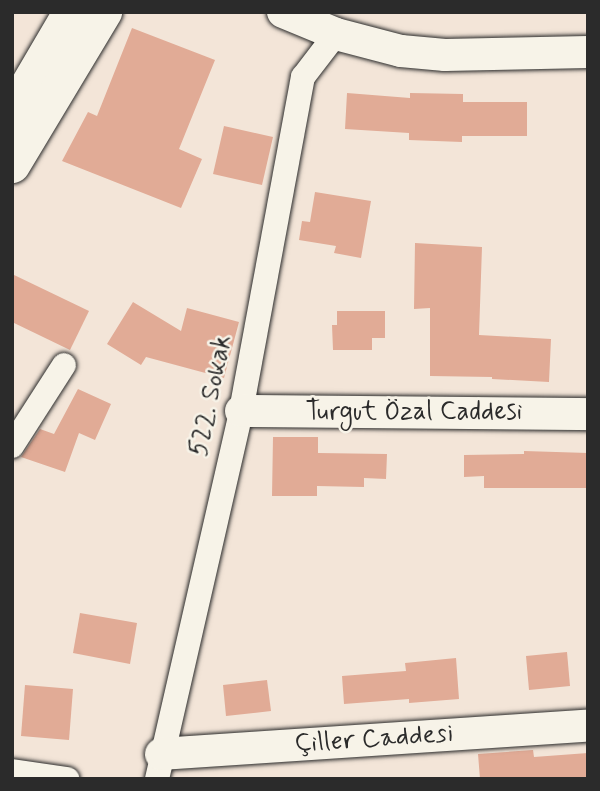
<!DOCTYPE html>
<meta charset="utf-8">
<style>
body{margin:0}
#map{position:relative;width:600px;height:791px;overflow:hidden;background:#f3e5d8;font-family:Mynerve,sans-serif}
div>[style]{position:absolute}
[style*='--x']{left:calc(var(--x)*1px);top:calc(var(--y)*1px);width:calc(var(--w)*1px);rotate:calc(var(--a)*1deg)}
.building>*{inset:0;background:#e1ab96}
.roads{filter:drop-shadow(0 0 2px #2b2b2b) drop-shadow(0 0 2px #2b2b2b)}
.minor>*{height:24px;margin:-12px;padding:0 12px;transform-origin:12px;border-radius:12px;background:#f7f3e8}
.tertiary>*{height:32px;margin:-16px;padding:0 16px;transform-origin:16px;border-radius:16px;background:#f7f3e8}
.secondary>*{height:35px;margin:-17.5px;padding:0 17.5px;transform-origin:17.5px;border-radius:17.5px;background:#f7f3e8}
span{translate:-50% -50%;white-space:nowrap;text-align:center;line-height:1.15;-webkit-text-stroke:5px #f7f3e8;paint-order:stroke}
.street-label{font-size:26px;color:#2b2b2b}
.frame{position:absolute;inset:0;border:14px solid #2b2b2b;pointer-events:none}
</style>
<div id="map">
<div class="building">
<div style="clip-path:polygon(132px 28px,215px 60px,179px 149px,202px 159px,181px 208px,62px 161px,88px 112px,97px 116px)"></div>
<div style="clip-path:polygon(347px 93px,410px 98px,410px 93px,463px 94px,463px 102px,527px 102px,527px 136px,462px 136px,462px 142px,409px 140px,409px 133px,345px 129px)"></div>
<div style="clip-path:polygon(224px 126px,273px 137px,262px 185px,213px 174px)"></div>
<div style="clip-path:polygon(315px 192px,371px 201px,361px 258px,334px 253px,336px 246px,299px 240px,302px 221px,310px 222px)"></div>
<div style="clip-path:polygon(415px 243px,482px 247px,479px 335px,551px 339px,549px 382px,492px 379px,492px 377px,430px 376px,430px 308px,414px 309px)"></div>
<div style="clip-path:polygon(12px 274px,89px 311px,70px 350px,12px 322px)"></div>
<div style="clip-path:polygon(133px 302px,181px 331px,187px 308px,239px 322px,224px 378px,146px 357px,141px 365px,107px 344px)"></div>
<div style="clip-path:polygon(337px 311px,385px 311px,385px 338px,372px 338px,372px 350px,333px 350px,332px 325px,337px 325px)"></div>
<div style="clip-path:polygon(78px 389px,111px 404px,95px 440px,79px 433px,65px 472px,21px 457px,40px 429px,54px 434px)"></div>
<div style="clip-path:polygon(273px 437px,318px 437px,318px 453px,387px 454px,386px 479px,364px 478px,364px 487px,317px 486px,317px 496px,272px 496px)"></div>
<div style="clip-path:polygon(524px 451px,588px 453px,588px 488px,484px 488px,484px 476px,464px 477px,464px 455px,524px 454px)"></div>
<div style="clip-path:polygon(80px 613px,137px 623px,130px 664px,73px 653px)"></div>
<div style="clip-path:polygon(567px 652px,570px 686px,529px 690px,526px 656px)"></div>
<div style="clip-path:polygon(456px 658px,459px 699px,409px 703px,409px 699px,344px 704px,342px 676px,406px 671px,405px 663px)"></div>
<div style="clip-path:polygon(267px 680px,271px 711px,226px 716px,223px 685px)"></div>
<div style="clip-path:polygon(25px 685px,73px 689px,69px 740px,21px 736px)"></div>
<div style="clip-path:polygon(533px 750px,534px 757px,588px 753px,588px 779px,480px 779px,478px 754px)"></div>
</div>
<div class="roads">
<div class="minor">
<div style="--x:12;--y:446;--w:96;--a:-57.3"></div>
<div style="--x:12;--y:771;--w:56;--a:8.3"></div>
<div style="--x:157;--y:779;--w:377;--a:-77.1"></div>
<div style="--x:241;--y:411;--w:340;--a:-79.5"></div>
<div style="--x:303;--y:77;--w:54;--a:-52.5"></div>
</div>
<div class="tertiary">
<div style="--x:283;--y:12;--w:57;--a:22.5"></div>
<div style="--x:336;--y:34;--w:67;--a:14.7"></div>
<div style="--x:401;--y:51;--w:44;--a:5.2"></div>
<div style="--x:445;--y:55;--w:143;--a:-1.2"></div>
<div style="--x:241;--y:411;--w:347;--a:0.5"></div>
<div style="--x:161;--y:754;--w:428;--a:-3.8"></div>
</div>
<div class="secondary">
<div style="--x:12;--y:111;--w:115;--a:-59.6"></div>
<div style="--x:12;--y:165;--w:179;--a:-59"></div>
</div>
</div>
<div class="street-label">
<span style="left:212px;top:396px;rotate:-78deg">522. Sokak</span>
<span style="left:414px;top:413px">Turgut Özal Caddesi</span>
<span style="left:374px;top:740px;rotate:-4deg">Çiller Caddesi</span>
</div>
<div class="frame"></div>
</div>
